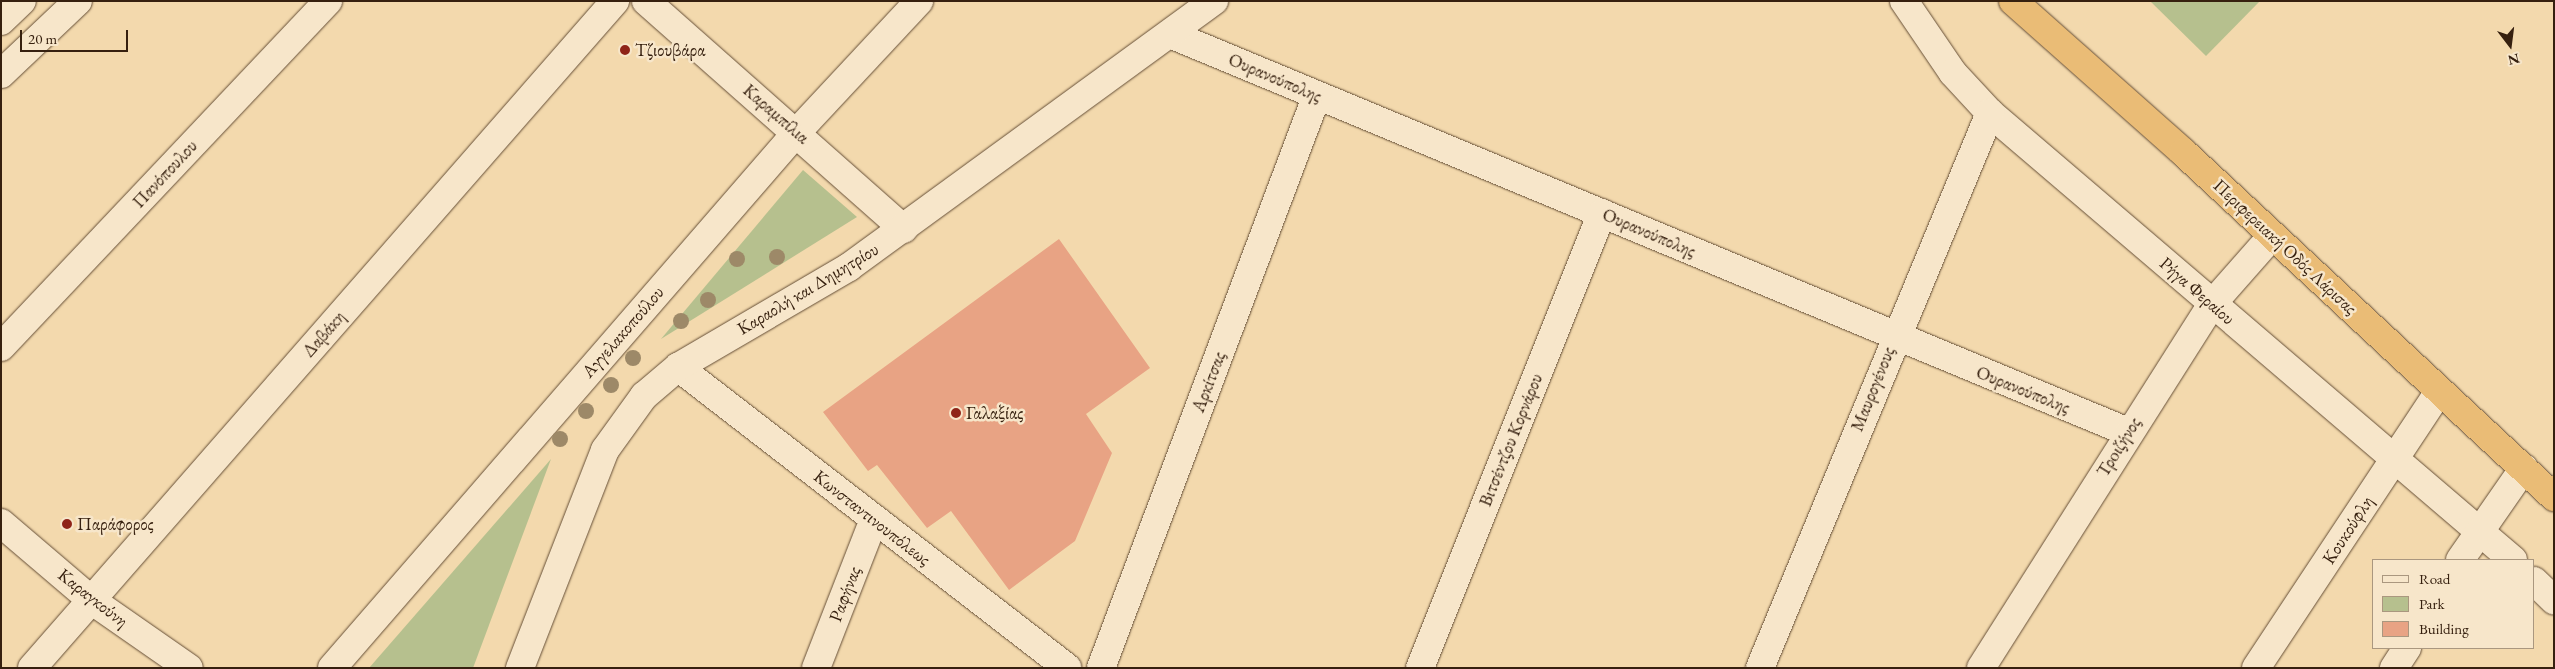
<!DOCTYPE html>
<meta charset="utf-8">
<style>
body{margin:0}
#map{position:relative;width:2555px;height:669px;overflow:hidden;background:#f3d9ad;font-family:"EB Garamond",serif}
div>[style]{position:absolute}
[style*='--x']{left:calc(var(--x)*1px);top:calc(var(--y)*1px);width:calc(var(--w)*1px);rotate:calc(var(--a)*1deg)}
.green>*{inset:0;background:#b6c08e}
.building>*{inset:0;background:#e8a384}
.roads{filter:drop-shadow(0 0 1px #654e36) drop-shadow(0 0 1px #654e36)}
.minor>*{height:28px;margin:-14px;padding:0 14px;transform-origin:14px;border-radius:14px;background:#f7e6ca}
.tertiary>*{height:28px;margin:-14px;padding:0 14px;transform-origin:14px;border-radius:14px;background:#f7e6ca}
.trunk>*{height:28px;margin:-14px;padding:0 14px;transform-origin:14px;border-radius:14px;background:#eabc76}
.trees>*{width:16px;height:16px;margin:-8px;border-radius:50%;background:#9d8968}
.dots>*{width:14px;height:14px;translate:-50% -50%;box-sizing:border-box;border:2px solid #f7e6ca;border-radius:50%}
span{translate:-50% -50%;white-space:nowrap;text-align:center;line-height:1.15;-webkit-text-stroke:5px #f7e6ca;paint-order:stroke}
.poi-label{font-size:18px;color:#36200f}
.left{translate:0 -50%;text-align:left}
.street-label{font-size:18px;color:#36200f}
.frame{position:absolute;inset:0;border:2px solid #36200f;pointer-events:none}
.legend{position:absolute;left:2372px;top:559px;width:162px;height:90px;box-sizing:border-box;background:#f7e6ca;border:1px solid #aa977f;margin:0;padding:6px 9px;list-style:none;font-size:15px;color:#36200f}
.legend li{display:flex;align-items:center;gap:10px;height:25px}
.legend b{width:25px;border:1px solid #aa977f}
.north{position:absolute;left:2485px;top:20px;width:50px;height:50px;-webkit-text-stroke:4px #f7e6ca;paint-order:stroke;rotate:165deg;font-size:14px;font-weight:700;line-height:20px;text-align:center;color:#36200f}
.north::after{content:'';display:block;margin:auto;width:18px;height:22px;background:#36200f;clip-path:polygon(50% 0,100% 100%,50% 72%,0 100%)}
.scale{position:absolute;left:20px;top:30px;width:108px;height:22px;box-sizing:border-box;border:2px solid #36200f;border-top:0;padding-left:6px;font-size:15px;line-height:18px;white-space:nowrap;color:#36200f;-webkit-text-stroke:4px #f7e6ca;paint-order:stroke}
</style>
<div id="map">
<div class="green">
<div style="clip-path:polygon(2150px 1px,2260px 1px,2206px 56px)"></div>
<div style="clip-path:polygon(803px 170px,857px 217px,661px 339px)"></div>
<div style="clip-path:polygon(551px 459px,473px 668px,369px 668px)"></div>
</div>
<div class="building">
<div style="clip-path:polygon(1059px 239px,1150px 368px,1086px 414px,1112px 453px,1075px 541px,1009px 590px,951px 511px,927px 528px,877px 465px,868px 471px,823px 412px)"></div>
</div>
<div class="roads">
<div class="minor">
<div style="--x:646;--y:1;--w:344;--a:41.5"></div>
<div style="--x:1904;--y:1;--w:87;--a:55.8"></div>
<div style="--x:1953;--y:73;--w:54;--a:47.2"></div>
<div style="--x:1990;--y:113;--w:688;--a:40.52"></div>
<div style="--x:1170;--y:34;--w:1037;--a:22.56"></div>
<div style="--x:1;--y:347;--w:476;--a:-46.6"></div>
<div style="--x:678;--y:367;--w:492;--a:37.7"></div>
<div style="--x:1;--y:523;--w:118;--a:40.5"></div>
<div style="--x:91;--y:600;--w:119;--a:34.8"></div>
<div style="--x:2460;--y:560;--w:112;--a:-55.2"></div>
<div style="--x:2534;--y:581;--w:28;--a:44"></div>
<div style="--x:32;--y:668;--w:886;--a:-48.84"></div>
<div style="--x:332;--y:668;--w:710;--a:-49.06"></div>
<div style="--x:797;--y:132;--w:179;--a:-47"></div>
<div style="--x:816;--y:668;--w:160;--a:-68.7"></div>
<div style="--x:1101;--y:668;--w:612;--a:-69.35"></div>
<div style="--x:1420;--y:668;--w:490;--a:-68.2"></div>
<div style="--x:1760;--y:668;--w:601;--a:-67.49"></div>
<div style="--x:1981;--y:668;--w:431;--a:-57.6"></div>
<div style="--x:2212;--y:304;--w:91;--a:-48.6"></div>
<div style="--x:2256;--y:668;--w:332;--a:-56.5"></div>
<div style="--x:2394;--y:668;--w:24;--a:-57"></div>
</div>
<div class="tertiary">
<div style="--x:1;--y:21;--w:29;--a:-44"></div>
<div style="--x:1;--y:74;--w:106;--a:-43.5"></div>
<div style="--x:520;--y:668;--w:234;--a:-68.7"></div>
<div style="--x:605;--y:450;--w:67;--a:-54.2"></div>
<div style="--x:644;--y:396;--w:45;--a:-40.5"></div>
<div style="--x:678;--y:367;--w:198;--a:-30.3"></div>
<div style="--x:849;--y:267;--w:452;--a:-36.1"></div>
</div>
<div class="trunk">
<div style="--x:2013;--y:1;--w:227;--a:41.6"></div>
<div style="--x:2183;--y:152;--w:507;--a:42.92"></div>
</div>
</div>
<div class="trees">
<div style="left:777px;top:257px"></div>
<div style="left:737px;top:259px"></div>
<div style="left:708px;top:300px"></div>
<div style="left:681px;top:321px"></div>
<div style="left:633px;top:358px"></div>
<div style="left:611px;top:385px"></div>
<div style="left:586px;top:411px"></div>
<div style="left:560px;top:439px"></div>
</div>
<div class="dots">
<div style="left:625px;top:50px;background:#8f2418"></div>
<div style="left:956px;top:413px;background:#8f2418"></div>
<div style="left:67px;top:524px;background:#8f2418"></div>
</div>
<div class="poi-label">
<span class="left" style="left:635px;top:50px">Τζιουβάρα</span>
<span class="left" style="left:966px;top:413px">Γαλαξίας</span>
<span class="left" style="left:77px;top:524px">Παράφορος</span>
</div>
<div class="street-label">
<span style="left:1275px;top:78px;rotate:23deg">Ουρανούπολης</span>
<span style="left:776px;top:114px;rotate:41deg">Καραμπίλια</span>
<span style="left:165px;top:174px;rotate:-47deg">Πανόπουλου</span>
<span style="left:1649px;top:233px;rotate:23deg">Ουρανούπολης</span>
<span style="left:2285px;top:247px;rotate:43deg">Περιφερειακή Οδός Λάρισας</span>
<span style="left:808px;top:289px;rotate:-31deg">Καραολή και Δημητρίου</span>
<span style="left:2197px;top:291px;rotate:41deg">Ρήγα Φεραίου</span>
<span style="left:623px;top:332px;rotate:-49deg">Αγγελακοπούλου</span>
<span style="left:324px;top:334px;rotate:-49deg">Δαβάκη</span>
<span style="left:1209px;top:382px;rotate:-69deg">Αρκίτσας</span>
<span style="left:1873px;top:389px;rotate:-68deg">Μαυρογένους</span>
<span style="left:2023px;top:390px;rotate:22deg">Ουρανούπολης</span>
<span style="left:1511px;top:440px;rotate:-68deg">Βιτσέντζου Κορνάρου</span>
<span style="left:2119px;top:447px;rotate:-58deg">Τρoιζήνος</span>
<span style="left:872px;top:518px;rotate:38deg">Κωνσταντινουπόλεως</span>
<span style="left:2348px;top:530px;rotate:-57deg">Κουκούφλη</span>
<span style="left:845px;top:594px;rotate:-69deg">Ραφήνας</span>
<span style="left:93px;top:598px;rotate:38deg">Καραγκούνη</span>
</div>
<div class="frame"></div>
<ul class="legend">
<li><b style="height:6px;background:#f7e6ca"></b>Road</li>
<li><b style="height:14px;background:#b6c08e"></b>Park</li>
<li><b style="height:14px;background:#e8a384"></b>Building</li>
</ul>
<div class="north">N</div>
<div class="scale">20 m</div>
</div>
